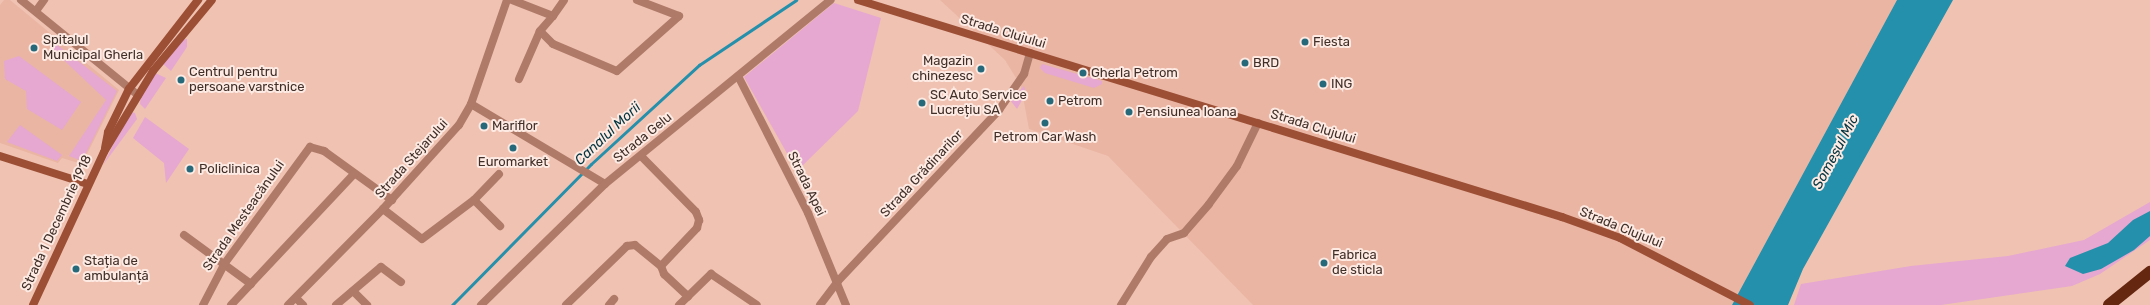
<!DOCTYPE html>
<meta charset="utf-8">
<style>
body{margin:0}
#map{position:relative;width:2150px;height:305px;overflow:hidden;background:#f0c2b2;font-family:Rubik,sans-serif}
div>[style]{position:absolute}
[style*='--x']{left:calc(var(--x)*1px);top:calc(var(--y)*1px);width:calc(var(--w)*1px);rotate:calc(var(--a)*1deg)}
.built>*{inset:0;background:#eab5a3}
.green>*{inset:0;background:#e6a7d1}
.water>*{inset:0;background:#2490ab}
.stream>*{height:3px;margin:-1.5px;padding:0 1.5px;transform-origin:1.5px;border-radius:1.5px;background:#2490ab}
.street>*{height:8px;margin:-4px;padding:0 4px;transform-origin:4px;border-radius:4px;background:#af7a68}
.secondary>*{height:8px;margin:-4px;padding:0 4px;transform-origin:4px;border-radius:4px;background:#9c4f35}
.highway>*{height:12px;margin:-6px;padding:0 6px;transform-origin:6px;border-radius:6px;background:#652710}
.dots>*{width:11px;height:11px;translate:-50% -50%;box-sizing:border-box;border:2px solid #fdeae3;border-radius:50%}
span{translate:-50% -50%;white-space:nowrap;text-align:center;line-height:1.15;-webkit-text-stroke:4px #fdeae3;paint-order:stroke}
.street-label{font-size:13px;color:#402e28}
.poi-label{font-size:13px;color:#402e28}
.left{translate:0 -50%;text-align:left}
.right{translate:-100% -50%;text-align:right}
.water-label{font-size:14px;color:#02333f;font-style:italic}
</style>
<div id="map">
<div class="built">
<div style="clip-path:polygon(4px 0,10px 0,119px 90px,82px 164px,62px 158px,58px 163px,0 143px,0 5px)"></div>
<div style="clip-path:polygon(940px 0,1897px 0,1732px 305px,1253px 305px,1108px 156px,1029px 129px,1021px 86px,1005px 60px)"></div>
</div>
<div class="green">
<div style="clip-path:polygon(834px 3px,881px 18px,858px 111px,797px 171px,744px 77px)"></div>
<div style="clip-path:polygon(187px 39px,187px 47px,171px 71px,162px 63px,179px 40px)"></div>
<div style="clip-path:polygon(56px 44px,117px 91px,82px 161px,69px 156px,106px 100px,52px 49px)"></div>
<div style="clip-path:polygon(19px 56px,81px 102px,62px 130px,27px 109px,26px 91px,5px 79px,4px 61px)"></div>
<div style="clip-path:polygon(1042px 64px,1102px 81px,1102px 84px,1094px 88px,1045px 73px,1040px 68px)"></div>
<div style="clip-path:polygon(155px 73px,166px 78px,145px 109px,140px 104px,141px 95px)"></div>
<div style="clip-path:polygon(1024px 86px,1026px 93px,1017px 109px,1010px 100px)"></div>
<div style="clip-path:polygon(130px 112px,135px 113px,137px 119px,103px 165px)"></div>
<div style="clip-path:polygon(145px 117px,189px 149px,166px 183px,164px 163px,133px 138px)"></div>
<div style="clip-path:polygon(20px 125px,62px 155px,57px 161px,7px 142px)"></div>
<div style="clip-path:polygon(2150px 202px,2150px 240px,2100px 274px,2072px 286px,1941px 305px,1794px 305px,1801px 284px,1911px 266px,2008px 256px,2084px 240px)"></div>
</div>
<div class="water">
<div style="clip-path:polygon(1897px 0,1953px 0,1803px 269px,1788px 305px,1732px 305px)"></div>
<div style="clip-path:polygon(2150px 211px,2150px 236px,2134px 250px,2101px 269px,2083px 274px,2065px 266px,2070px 258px,2108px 243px,2133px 220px)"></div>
</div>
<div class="stream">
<div style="--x:452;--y:305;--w:198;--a:-45.4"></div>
<div style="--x:591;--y:164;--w:147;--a:-42.5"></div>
<div style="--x:699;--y:65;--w:117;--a:-33.8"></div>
</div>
<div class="street">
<div style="--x:21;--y:0;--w:151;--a:39.1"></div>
<div style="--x:512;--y:0;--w:44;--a:21.3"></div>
<div style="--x:553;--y:16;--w:20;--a:131"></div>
<div style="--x:540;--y:31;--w:18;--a:45"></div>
<div style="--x:553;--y:44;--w:69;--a:22.9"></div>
<div style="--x:617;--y:71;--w:83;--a:-41.6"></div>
<div style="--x:679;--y:16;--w:45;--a:-159.1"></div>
<div style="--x:36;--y:11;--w:14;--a:-54"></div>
<div style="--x:553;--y:16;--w:19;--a:-55"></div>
<div style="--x:738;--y:76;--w:154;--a:62.9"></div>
<div style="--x:808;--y:213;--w:100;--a:67.6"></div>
<div style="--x:519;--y:79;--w:52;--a:-66.4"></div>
<div style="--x:471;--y:104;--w:156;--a:30.8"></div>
<div style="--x:641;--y:156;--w:78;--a:45.5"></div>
<div style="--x:696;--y:212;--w:9;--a:69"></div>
<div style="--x:699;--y:220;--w:8;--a:104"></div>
<div style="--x:697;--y:228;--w:52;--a:133.5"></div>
<div style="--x:661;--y:266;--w:9;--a:69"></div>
<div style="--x:664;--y:274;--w:33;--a:43"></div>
<div style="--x:474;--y:200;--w:37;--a:45"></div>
<div style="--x:383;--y:209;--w:49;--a:37.6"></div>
<div style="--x:422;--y:239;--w:65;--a:-36.9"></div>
<div style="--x:474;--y:200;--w:36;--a:-46"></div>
<div style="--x:184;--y:235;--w:83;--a:36.2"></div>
<div style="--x:353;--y:291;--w:20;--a:45"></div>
<div style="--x:296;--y:298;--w:10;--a:45"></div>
<div style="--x:203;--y:305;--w:47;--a:-62.4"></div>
<div style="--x:225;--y:263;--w:144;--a:-53.8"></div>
<div style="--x:310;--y:147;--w:15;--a:16"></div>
<div style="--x:324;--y:151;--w:84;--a:35.8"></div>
<div style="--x:231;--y:305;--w:180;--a:-46.8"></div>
<div style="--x:288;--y:305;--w:135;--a:-45.3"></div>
<div style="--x:383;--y:209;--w:113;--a:-47.9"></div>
<div style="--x:459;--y:125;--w:24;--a:-60"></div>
<div style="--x:471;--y:104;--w:110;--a:-70.9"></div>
<div style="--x:336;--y:305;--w:59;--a:-40.2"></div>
<div style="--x:381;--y:267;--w:25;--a:37"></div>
<div style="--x:481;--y:305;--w:173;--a:-44.3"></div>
<div style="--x:605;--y:184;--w:291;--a:-39.2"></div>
<div style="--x:566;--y:305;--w:85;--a:-44"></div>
<div style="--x:627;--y:246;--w:8;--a:-7"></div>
<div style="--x:635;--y:245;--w:33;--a:39"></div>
<div style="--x:609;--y:305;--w:8;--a:-50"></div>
<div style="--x:679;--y:305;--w:45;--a:-44.1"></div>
<div style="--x:711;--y:274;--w:55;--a:34"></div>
<div style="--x:820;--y:305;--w:30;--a:-53"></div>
<div style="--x:838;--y:281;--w:235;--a:-46.7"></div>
<div style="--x:999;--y:110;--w:44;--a:-55.2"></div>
<div style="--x:1024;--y:74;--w:22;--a:-74"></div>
<div style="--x:1121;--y:305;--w:57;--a:-58"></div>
<div style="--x:1151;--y:257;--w:24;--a:-48"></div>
<div style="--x:1167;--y:239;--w:18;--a:-19"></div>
<div style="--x:1184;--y:233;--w:38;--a:-49"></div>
<div style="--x:1209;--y:204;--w:47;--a:-53.6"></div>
<div style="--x:1237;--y:166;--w:48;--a:-64"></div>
</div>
<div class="secondary">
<div style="--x:858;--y:0;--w:737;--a:17.13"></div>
<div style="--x:1562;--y:217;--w:62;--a:19.9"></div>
<div style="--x:1620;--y:238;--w:146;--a:27.3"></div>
<div style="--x:105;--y:148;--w:16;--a:-79"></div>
<div style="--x:108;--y:132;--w:48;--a:-64"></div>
<div style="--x:129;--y:89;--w:113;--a:-52.2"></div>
<div style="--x:0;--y:156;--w:92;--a:17.7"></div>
<div style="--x:33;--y:305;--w:169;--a:-65.1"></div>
<div style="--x:104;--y:152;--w:95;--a:-58.8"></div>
<div style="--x:153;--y:71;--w:92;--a:-50.3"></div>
</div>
<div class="highway">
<div style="--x:2109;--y:305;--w:53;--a:-38.8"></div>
</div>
<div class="dots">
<div style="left:1305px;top:42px;background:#26697b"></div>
<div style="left:34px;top:48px;background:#26697b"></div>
<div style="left:1245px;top:63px;background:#26697b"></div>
<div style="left:981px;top:69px;background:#26697b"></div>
<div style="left:1083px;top:73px;background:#26697b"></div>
<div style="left:181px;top:80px;background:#26697b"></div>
<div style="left:1323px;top:84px;background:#26697b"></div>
<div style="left:1050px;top:101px;background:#26697b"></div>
<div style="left:922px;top:103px;background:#26697b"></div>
<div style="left:1129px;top:112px;background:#26697b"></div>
<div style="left:1045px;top:123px;background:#26697b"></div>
<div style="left:484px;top:126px;background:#26697b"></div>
<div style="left:513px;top:148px;background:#26697b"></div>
<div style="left:190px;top:169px;background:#26697b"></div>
<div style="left:1324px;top:263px;background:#26697b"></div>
<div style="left:76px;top:269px;background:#26697b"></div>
</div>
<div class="street-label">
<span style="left:1003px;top:32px;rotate:17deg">Strada Clujului</span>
<span style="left:1313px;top:127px;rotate:17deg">Strada Clujului</span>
<span style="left:643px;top:138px;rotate:-39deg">Strada Gelu</span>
<span style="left:412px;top:159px;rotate:-48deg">Strada Stejarului</span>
<span style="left:922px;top:174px;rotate:-47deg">Strada Grădinarilor</span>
<span style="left:806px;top:184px;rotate:64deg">Strada Apei</span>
<span style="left:244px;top:216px;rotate:-55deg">Strada Mesteacănului</span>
<span style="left:57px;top:223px;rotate:-65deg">Strada 1 Decembrie 1918</span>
<span style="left:1621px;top:228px;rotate:22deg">Strada Clujului</span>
</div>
<div class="poi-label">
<span class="left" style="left:43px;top:48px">Spitalul<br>Municipal Gherla</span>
<span class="left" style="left:1313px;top:42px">Fiesta</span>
<span class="right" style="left:973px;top:69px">Magazin<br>chinezesc</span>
<span class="left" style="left:1253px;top:63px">BRD</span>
<span class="left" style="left:189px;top:80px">Centrul pentru<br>persoane varstnice</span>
<span class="left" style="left:1091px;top:73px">Gherla Petrom</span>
<span class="left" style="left:1331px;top:84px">ING</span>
<span class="left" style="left:930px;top:103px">SC Auto Service<br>Lucrețiu SA</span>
<span class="left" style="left:1058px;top:101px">Petrom</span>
<span class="left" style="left:1137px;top:112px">Pensiunea Ioana</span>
<span class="left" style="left:492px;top:126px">Mariflor</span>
<span style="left:1045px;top:137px">Petrom Car Wash</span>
<span style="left:513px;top:162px">Euromarket</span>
<span class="left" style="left:199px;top:169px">Policlinica</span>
<span class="left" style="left:1332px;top:263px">Fabrica<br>de sticla</span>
<span class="left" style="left:84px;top:269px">Stația de<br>ambulanță</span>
</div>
<div class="water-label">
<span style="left:608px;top:134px;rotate:-43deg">Canalul Morii</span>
<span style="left:1836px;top:152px;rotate:-62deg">Someșul Mic</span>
</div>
</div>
